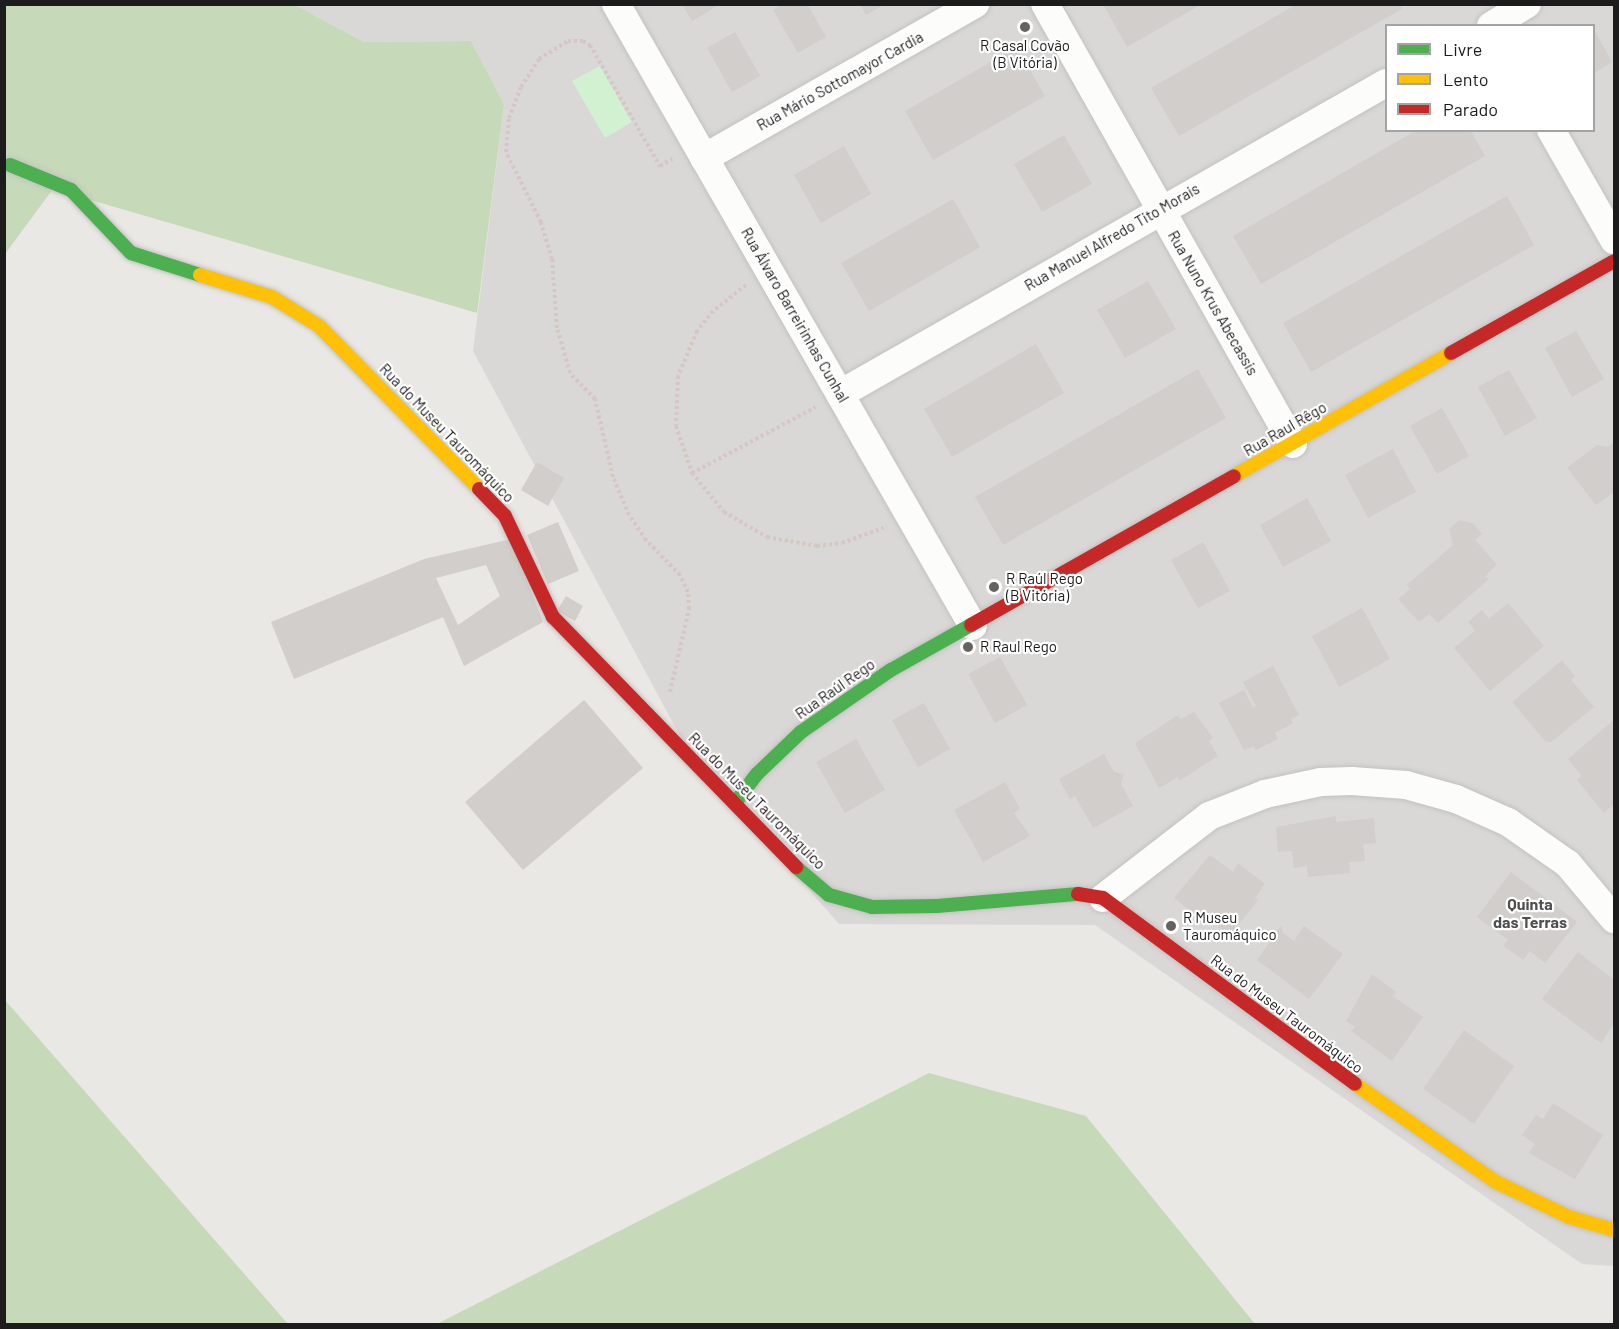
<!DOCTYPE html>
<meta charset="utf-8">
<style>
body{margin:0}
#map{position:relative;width:1619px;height:1329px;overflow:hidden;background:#eae8e4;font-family:Barlow,sans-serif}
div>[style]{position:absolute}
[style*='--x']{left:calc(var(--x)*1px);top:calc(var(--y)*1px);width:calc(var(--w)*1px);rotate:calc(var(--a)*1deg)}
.residential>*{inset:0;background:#d9d8d6}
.forest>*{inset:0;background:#c6d9b9}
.park>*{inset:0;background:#d1f1d0}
.building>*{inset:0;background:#d1cecb}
.path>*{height:4px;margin-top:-2px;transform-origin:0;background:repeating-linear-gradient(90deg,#d6c6c4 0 3px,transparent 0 6px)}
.roads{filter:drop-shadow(0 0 2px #c3c2c0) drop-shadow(0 0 2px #c3c2c0)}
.street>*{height:28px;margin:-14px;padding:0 14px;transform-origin:14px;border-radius:14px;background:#fcfcfb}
.fast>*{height:14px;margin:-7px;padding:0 7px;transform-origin:7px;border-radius:7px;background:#4caf50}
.slow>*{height:14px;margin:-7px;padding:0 7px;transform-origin:7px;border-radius:7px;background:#ffc107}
.jam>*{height:14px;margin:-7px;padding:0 7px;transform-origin:7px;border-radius:7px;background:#c62828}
.dots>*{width:16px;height:16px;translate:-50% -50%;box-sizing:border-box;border:3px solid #fff;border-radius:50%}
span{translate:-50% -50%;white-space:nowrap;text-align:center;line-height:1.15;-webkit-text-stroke:4.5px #fff;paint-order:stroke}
.poi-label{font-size:15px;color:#1c1c1c}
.left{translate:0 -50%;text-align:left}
.street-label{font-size:15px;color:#1c1c1c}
.neighbourhood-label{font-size:16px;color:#4f4f4f;font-weight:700}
.frame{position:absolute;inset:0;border:6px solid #1c1c1c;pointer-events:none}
.legend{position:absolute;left:1385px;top:24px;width:210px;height:108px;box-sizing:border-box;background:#fff;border:2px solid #a4a4a4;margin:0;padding:8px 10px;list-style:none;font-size:18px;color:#1c1c1c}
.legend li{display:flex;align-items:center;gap:12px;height:30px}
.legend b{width:30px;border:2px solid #a4a4a4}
</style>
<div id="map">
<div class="residential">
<div style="clip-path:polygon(evenodd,295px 5px,1614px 5px,1614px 1266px,1582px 1264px,1095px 925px,839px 924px,688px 751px,473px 351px,504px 106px,471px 41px,364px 42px,295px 5px,1386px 26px,1594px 26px,1594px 130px,1386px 130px,1386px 26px)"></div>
</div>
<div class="forest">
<div style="clip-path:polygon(5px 5px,295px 5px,364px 42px,471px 41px,504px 105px,477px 313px,53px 189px,5px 254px)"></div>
<div style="clip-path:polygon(5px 1000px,288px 1324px,289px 1324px,5px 1324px)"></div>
<div style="clip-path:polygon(929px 1073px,1086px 1116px,1255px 1324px,437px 1324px)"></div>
</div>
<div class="park">
<div style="clip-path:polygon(600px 66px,632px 122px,605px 138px,572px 81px)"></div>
</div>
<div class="building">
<div style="clip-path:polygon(682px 4px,720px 4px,692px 21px)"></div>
<div style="clip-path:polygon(783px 4px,807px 4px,826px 37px,798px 53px,773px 10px)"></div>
<div style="clip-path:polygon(860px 4px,885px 4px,866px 15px)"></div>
<div style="clip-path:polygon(1103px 4px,1202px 4px,1127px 47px)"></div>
<div style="clip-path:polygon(1297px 4px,1400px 4px,1402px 9px,1179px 136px,1151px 88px)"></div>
<div style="clip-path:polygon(1594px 30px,1612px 62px,1594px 73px)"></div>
<div style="clip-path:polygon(735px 32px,760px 76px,732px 92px,707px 48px)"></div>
<div style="clip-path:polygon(1017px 47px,1045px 96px,933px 160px,905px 111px)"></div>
<div style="clip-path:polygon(1417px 130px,1470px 130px,1485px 156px,1261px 284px,1233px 236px)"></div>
<div style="clip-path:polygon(1064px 135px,1092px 184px,1042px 212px,1014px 164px)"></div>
<div style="clip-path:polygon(844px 146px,871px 194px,821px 223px,794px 175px)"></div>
<div style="clip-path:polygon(1507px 196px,1534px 245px,1311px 372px,1283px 323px)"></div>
<div style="clip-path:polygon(953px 199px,980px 247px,869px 311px,841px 263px)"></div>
<div style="clip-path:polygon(1148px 281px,1176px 329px,1125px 358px,1097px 310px)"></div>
<div style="clip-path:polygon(1576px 331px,1604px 379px,1572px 397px,1545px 348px)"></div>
<div style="clip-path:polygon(1036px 344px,1064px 393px,952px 457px,924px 409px)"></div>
<div style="clip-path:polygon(1198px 369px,1226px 418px,1003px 545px,975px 497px)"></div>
<div style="clip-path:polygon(1509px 370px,1537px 418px,1505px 436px,1478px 387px)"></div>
<div style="clip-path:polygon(1442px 408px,1469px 456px,1437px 474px,1410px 426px)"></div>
<div style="clip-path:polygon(1614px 442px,1614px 492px,1596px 505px,1567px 468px,1597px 445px,1608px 447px)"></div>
<div style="clip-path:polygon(1393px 449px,1416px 492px,1368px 518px,1345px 475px)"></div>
<div style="clip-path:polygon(537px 462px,564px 478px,548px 506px,521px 490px)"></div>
<div style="clip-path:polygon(1307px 498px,1331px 541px,1283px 567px,1260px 525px)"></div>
<div style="clip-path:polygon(1459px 520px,1473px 523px,1482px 534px,1475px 540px,1497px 565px,1485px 576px,1489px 579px,1438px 623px,1429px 614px,1419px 622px,1398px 599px,1410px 589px,1407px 585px,1453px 545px,1449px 529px)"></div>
<div style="clip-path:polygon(558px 522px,579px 571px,548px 584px,527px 535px)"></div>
<div style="clip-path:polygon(evenodd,511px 539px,543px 622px,464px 666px,443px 617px,294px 679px,271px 622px,424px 559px,511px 539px,486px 565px,500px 596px,458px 625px,436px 578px,486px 565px)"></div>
<div style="clip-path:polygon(1203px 542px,1230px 591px,1198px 608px,1171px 560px)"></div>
<div style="clip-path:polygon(566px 596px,583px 606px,575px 621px,557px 611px)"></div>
<div style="clip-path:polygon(1508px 603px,1544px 646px,1490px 691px,1454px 648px,1475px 631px,1468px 622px,1482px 610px,1489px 619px)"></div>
<div style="clip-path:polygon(1362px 608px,1390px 659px,1339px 687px,1312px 636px)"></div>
<div style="clip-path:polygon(1000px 657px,1027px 705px,995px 723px,968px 674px)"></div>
<div style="clip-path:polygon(1562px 660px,1575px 676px,1571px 680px,1594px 707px,1551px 742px,1546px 742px,1512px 702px)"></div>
<div style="clip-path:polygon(1273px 666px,1299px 715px,1291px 719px,1293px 723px,1275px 733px,1278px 739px,1256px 750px,1254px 746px,1244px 750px,1219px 703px,1244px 690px,1253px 708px,1256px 706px,1243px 682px)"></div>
<div style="clip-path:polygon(584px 700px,643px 768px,523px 870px,465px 802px)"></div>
<div style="clip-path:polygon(924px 703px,950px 749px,918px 767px,892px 720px)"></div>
<div style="clip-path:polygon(1194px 712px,1213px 738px,1209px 741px,1218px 756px,1179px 781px,1178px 777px,1159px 788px,1135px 743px,1178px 715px,1180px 719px)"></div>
<div style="clip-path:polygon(1614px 720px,1614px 804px,1604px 813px,1577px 780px,1582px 776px,1568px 759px)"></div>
<div style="clip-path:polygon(856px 739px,885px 790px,845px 813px,816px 762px)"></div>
<div style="clip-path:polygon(1104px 754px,1114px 772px,1124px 774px,1121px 784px,1133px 806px,1093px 828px,1075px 796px,1070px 799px,1059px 779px)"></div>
<div style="clip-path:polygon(1005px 782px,1020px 809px,1014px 813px,1030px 836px,983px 862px,954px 810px)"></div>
<div style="clip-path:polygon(1336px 816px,1336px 822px,1374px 818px,1376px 843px,1363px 844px,1365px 861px,1349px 862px,1350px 873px,1308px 877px,1307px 866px,1294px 868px,1292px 851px,1278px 852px,1276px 827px)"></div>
<div style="clip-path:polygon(1210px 855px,1233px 872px,1238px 863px,1265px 884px,1255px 898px,1258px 900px,1229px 937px,1207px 915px,1203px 920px,1174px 898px)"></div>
<div style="clip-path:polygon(1511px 872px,1577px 922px,1545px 963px,1530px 951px,1523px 960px,1504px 946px,1508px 940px,1477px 917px)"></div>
<div style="clip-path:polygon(1281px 926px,1283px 933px,1294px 941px,1304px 926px,1343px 954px,1309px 999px,1257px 960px)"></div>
<div style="clip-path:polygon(1578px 952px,1614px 980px,1614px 1024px,1601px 1043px,1542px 999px)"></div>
<div style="clip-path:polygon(1372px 974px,1396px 992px,1393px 996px,1423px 1017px,1392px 1061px,1351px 1031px,1355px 1027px,1346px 1021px)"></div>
<div style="clip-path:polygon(1464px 1030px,1514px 1066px,1474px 1124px,1423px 1089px)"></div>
<div style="clip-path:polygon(1553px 1103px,1603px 1135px,1575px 1179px,1529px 1153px,1535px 1144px,1522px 1135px,1536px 1115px,1543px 1119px)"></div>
</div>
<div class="path">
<div style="--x:746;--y:285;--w:42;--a:141.8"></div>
<div style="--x:713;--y:311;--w:26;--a:129"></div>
<div style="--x:697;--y:331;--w:49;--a:112.9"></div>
<div style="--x:678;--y:376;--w:50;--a:92.3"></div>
<div style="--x:676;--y:426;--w:50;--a:71.2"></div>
<div style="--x:692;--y:473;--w:50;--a:50.6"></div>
<div style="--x:724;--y:512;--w:50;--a:30.2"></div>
<div style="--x:767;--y:537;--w:51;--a:10.2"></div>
<div style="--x:817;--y:546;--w:25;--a:-7"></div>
<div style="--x:842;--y:543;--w:44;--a:-20.1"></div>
<div style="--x:692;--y:473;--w:140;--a:-28"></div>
<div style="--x:670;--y:692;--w:85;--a:-77.1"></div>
<div style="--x:689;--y:609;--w:17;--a:-93"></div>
<div style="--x:688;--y:592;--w:19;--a:-115"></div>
<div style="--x:680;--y:575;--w:49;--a:-134.2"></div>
<div style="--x:646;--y:540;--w:30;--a:-124"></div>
<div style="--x:629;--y:515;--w:41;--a:-112.8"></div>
<div style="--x:613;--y:477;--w:80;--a:-103"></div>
<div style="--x:595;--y:399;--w:36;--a:-134"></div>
<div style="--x:570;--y:373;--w:47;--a:-106.1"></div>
<div style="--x:557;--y:328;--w:69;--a:-94.1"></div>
<div style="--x:552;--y:259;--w:39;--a:-107"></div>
<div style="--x:541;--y:222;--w:78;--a:-116.6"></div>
<div style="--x:506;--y:152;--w:34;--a:-85"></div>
<div style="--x:509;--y:118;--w:33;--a:-69"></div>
<div style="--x:521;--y:87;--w:33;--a:-57"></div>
<div style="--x:539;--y:59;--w:34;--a:-32"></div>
<div style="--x:568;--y:41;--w:15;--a:0"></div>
<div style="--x:583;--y:41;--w:8;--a:30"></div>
<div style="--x:590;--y:45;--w:140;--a:60"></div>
<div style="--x:660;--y:166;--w:14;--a:-30"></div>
</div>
<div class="roads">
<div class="street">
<div style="--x:616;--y:4;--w:717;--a:60.15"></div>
<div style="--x:1045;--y:4;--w:505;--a:60.59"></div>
<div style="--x:1491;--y:26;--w:42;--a:-31.4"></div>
<div style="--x:1551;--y:130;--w:127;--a:60.2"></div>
<div style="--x:704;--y:158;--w:312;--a:-29.6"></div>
<div style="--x:840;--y:394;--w:628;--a:-29.67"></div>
<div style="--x:1103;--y:898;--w:134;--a:-37.7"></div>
<div style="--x:1209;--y:816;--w:60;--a:-21.4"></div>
<div style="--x:1265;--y:794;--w:57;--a:-12.1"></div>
<div style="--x:1321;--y:782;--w:31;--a:-2"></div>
<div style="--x:1352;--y:781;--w:54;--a:4.2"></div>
<div style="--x:1406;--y:785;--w:52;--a:15.6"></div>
<div style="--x:1456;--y:799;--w:57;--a:23.9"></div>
<div style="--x:1508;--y:822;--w:73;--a:35"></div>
<div style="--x:1568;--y:864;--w:72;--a:50.1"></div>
</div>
<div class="fast">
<div style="--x:10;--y:165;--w:66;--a:22.3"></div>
<div style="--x:71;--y:190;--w:87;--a:46.4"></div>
<div style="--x:131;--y:253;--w:72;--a:17.7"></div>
<div style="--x:735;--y:803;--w:36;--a:-53"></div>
<div style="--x:757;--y:774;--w:61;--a:-43.7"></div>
<div style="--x:801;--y:732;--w:109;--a:-34.6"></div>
<div style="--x:891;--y:670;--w:92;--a:-29.4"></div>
<div style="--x:796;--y:867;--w:43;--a:40.3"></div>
<div style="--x:829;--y:895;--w:45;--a:15.6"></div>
<div style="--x:872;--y:907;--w:65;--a:-0.9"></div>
<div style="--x:937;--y:906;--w:142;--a:-4.9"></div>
</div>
<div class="slow">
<div style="--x:200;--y:275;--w:75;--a:17"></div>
<div style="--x:272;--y:297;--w:55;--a:31.7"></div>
<div style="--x:319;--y:326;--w:228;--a:45.5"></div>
<div style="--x:1234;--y:476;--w:249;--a:-29.5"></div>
<div style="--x:1355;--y:1084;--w:172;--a:34.8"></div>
<div style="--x:1496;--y:1182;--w:81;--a:25.6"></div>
<div style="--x:1569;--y:1217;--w:47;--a:16.1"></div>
</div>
<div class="jam">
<div style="--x:1451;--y:353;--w:187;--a:-29.4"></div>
<div style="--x:479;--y:489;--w:37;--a:46"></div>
<div style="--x:505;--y:516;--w:112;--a:64.6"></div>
<div style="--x:553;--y:617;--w:349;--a:45.8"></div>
<div style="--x:971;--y:625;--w:302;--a:-29.5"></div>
<div style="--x:1078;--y:894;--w:25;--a:9"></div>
<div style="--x:1103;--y:898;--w:313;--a:36.4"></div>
</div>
</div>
<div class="dots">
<div style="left:1025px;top:27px;background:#646362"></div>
<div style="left:994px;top:587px;background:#646362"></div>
<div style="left:968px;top:647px;background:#646362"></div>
<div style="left:1171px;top:926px;background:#646362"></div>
</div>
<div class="poi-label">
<span style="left:1025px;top:54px">R Casal Covão<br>(B Vitória)</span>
<span class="left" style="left:1006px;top:587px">R Raúl Rego<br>(B Vitória)</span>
<span class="left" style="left:980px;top:647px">R Raul Rego</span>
<span class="left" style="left:1183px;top:926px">R Museu<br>Tauromáquico</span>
</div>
<div class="street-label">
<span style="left:840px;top:81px;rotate:-29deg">Rua Mário Sottomayor Cardia</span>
<span style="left:1112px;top:237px;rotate:-30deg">Rua Manuel Alfredo Tito Morais</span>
<span style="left:1213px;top:303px;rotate:60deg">Rua Nuno Krus Abecassis</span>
<span style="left:795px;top:315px;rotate:60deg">Rua Álvaro Barreirinhas Cunhal</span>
<span style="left:1285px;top:429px;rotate:-30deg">Rua Raul Rêgo</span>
<span style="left:447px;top:433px;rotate:46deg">Rua do Museu Tauromáquico</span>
<span style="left:835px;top:689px;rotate:-35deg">Rua Raúl Rego</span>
<span style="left:757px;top:801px;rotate:45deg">Rua do Museu Tauromáquico</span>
<span style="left:1287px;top:1014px;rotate:37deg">Rua do Museu Tauromáquico</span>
</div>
<div class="neighbourhood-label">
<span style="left:1530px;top:913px">Quinta<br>das Terras</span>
</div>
<div class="frame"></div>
<ul class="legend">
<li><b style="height:8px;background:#4caf50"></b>Livre</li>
<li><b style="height:8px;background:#ffc107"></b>Lento</li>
<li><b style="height:8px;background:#c62828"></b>Parado</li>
</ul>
</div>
